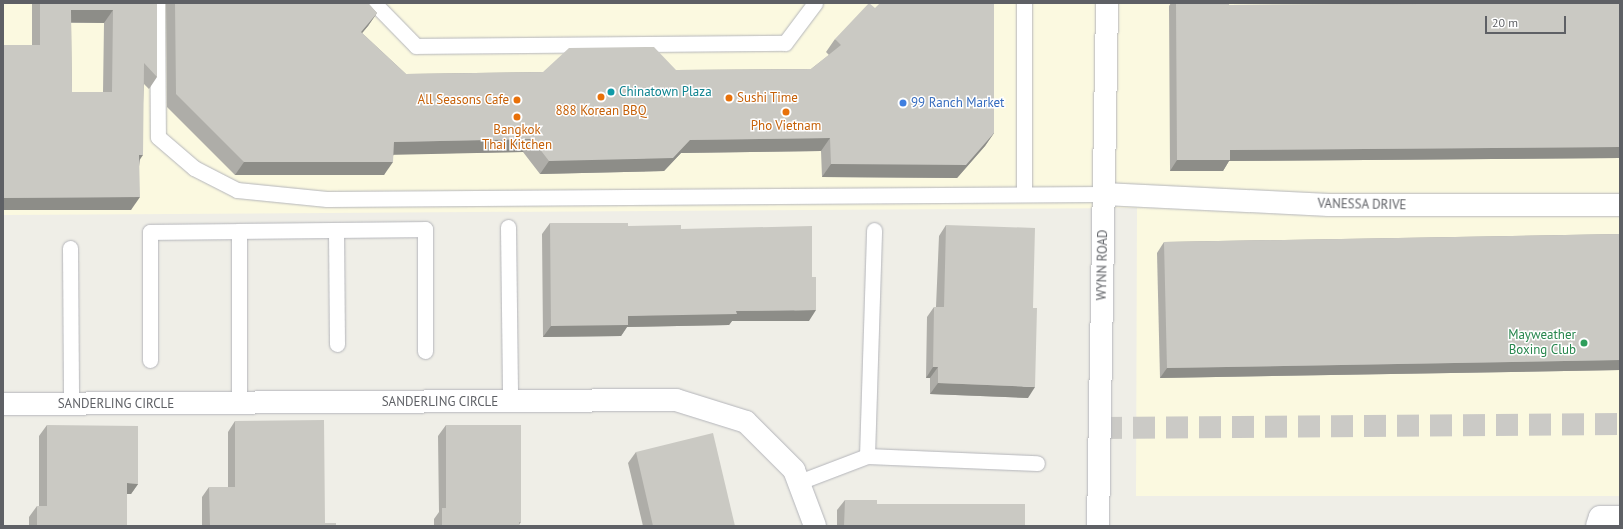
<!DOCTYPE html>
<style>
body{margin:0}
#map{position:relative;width:1623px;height:529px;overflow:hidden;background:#efeee7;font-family:"PT Sans",sans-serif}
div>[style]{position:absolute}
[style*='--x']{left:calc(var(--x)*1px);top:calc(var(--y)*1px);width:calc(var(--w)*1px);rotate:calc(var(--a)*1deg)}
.commercial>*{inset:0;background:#fbf9e0}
.minor-tunnel>*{height:22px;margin-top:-11px;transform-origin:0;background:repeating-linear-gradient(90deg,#cbcac6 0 22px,transparent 0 33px)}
.roads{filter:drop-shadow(0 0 1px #b4b5ba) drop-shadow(0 0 1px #b4b5ba)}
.service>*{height:15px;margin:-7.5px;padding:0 7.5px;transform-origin:7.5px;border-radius:7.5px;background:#fff}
.minor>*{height:22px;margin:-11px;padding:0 11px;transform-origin:11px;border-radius:11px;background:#fff}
.tertiary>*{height:22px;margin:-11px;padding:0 11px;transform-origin:11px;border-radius:11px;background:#fff}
.wall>*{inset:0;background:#aeada8}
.shaded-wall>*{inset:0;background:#8d8d88}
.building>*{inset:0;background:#cac9c3}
.dots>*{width:11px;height:11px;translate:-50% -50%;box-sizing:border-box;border:2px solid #fff;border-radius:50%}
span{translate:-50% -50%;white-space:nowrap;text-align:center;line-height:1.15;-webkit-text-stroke:3px #fff;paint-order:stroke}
.culture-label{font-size:13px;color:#0d838f}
.left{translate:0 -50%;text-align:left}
.food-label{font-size:13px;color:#c56008}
.right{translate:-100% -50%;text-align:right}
.shop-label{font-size:13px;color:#366cbe}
.street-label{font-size:13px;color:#5e6065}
.leisure-label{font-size:13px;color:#27864d}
.frame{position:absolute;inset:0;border:4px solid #5e6065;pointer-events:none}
.scale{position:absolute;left:1485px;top:16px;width:81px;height:18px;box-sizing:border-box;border:2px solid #5e6065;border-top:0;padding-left:5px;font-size:12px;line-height:14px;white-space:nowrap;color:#5e6065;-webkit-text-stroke:3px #fff;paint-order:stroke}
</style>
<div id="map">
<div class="commercial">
<div style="clip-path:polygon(3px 3px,1620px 3px,1620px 496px,1136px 496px,1137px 208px,3px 215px)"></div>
</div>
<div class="minor-tunnel">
<div style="--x:1100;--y:428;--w:520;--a:-0.44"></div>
</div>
<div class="roads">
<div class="service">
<div style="--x:157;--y:3;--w:134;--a:89.6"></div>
<div style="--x:158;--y:137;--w:48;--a:40.7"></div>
<div style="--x:194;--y:168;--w:48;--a:27.1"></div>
<div style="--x:237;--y:190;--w:90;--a:5.7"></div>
<div style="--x:327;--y:199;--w:777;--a:-0.37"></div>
<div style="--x:374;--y:3;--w:60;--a:45.7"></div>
<div style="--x:416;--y:46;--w:369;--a:-0.5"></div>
<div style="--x:785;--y:43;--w:50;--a:-53.1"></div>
<div style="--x:1024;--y:3;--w:191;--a:90"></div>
<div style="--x:508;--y:227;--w:174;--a:89.3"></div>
<div style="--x:336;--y:230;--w:114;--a:89.5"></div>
<div style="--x:70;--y:248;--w:156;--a:89.6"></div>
<div style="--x:150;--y:360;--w:128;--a:-90"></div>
<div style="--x:150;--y:232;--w:89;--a:-0.6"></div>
<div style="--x:239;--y:403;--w:172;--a:-90"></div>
<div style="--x:239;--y:231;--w:186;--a:-0.6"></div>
<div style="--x:425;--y:229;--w:122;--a:90"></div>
<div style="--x:867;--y:456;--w:226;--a:-88.2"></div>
<div style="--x:799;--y:482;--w:73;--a:-20.9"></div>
<div style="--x:867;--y:456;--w:170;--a:2.4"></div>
</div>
<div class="minor">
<div style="--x:1104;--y:194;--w:225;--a:2.8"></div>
<div style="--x:1329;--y:205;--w:291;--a:0"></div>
<div style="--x:3;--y:404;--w:673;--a:-0.34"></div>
<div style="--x:676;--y:400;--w:73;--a:17.4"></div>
<div style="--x:746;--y:422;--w:68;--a:45"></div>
<div style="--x:794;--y:470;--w:60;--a:69.4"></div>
<div style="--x:1597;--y:526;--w:9;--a:-72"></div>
<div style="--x:1600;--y:517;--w:20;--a:0"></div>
</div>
<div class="tertiary">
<div style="--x:1098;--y:526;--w:523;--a:-89.01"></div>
</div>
</div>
<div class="wall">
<div style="clip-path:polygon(evenodd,32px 3px,157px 3px,157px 77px,149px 89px,144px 84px,140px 161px,131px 210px,3px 210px,3px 45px,32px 45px,32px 3px,71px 23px,104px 23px,103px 92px,72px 92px,71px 23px)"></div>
<div style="clip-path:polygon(166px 3px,368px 3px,377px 13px,368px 26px,362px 33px,406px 74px,676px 70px,811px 69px,829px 55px,826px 52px,835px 39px,994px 133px,985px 146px,957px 178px,822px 177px,821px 151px,681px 153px,664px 171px,540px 174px,523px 152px,394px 154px,384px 175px,235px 175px,167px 107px)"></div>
<div style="clip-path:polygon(1171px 3px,1229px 3px,1229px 5px,1620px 3px,1620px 158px,1229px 161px,1223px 171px,1170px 171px,1169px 6px)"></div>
<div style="clip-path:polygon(550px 223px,681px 229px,809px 321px,732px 321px,729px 325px,627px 327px,621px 336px,543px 337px,542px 234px)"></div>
<div style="clip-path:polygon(946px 225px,1028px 398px,930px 394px,930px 378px,926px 378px,927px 317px,934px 307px,936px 307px,939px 236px)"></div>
<div style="clip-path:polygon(1620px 234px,1620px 370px,1160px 378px,1157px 253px,1164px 242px)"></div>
<div style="clip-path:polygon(235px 421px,325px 523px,336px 526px,202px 526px,202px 497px,209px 487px,228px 487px,228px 432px)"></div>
<div style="clip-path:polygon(47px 425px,138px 484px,131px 494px,127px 494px,127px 526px,29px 526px,29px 517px,37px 506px,39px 506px,39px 436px)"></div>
<div style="clip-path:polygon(446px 425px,521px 522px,519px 525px,519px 526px,434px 526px,434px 519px,439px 512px,438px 436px)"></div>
<div style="clip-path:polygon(636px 452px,735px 526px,643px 526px,628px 463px)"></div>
<div style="clip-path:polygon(845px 500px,877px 504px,1025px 526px,837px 526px,837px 510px)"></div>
</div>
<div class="shaded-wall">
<div style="clip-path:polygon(71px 10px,113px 10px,104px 23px,63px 22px)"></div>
<div style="clip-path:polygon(377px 13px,368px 26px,352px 45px,361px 32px)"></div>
<div style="clip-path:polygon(994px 133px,985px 146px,957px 178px,822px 177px,831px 164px)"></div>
<div style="clip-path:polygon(830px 138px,821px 151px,681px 153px,664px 171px,540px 174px,549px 161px,690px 140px)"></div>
<div style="clip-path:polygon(532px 139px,523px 152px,385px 155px,394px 142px)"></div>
<div style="clip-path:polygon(1620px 147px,1620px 158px,1229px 161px,1223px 171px,1170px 171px,1177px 160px,1230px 150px)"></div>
<div style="clip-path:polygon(139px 155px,143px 155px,134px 168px)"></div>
<div style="clip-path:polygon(244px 162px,393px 162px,384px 175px,235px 175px)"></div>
<div style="clip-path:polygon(140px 197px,131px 210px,3px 210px,3px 198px)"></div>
<div style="clip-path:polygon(816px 310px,809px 321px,732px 321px,729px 325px,627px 327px,621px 336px,543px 337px,551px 326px,628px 316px,736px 311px)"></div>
<div style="clip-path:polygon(1620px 360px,1620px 370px,1160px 378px,1167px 368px)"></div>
<div style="clip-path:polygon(933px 367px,938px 367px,930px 378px,926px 378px)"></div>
<div style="clip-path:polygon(938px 383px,1035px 387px,1028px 398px,930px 394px)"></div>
<div style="clip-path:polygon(127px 483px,138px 484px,131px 494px,119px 494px)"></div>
</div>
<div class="building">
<div style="clip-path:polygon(evenodd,40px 3px,157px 3px,157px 77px,144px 63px,143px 155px,139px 155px,140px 197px,3px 198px,3px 45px,40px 45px,40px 3px,71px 10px,113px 10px,112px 92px,72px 92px,71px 10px)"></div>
<div style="clip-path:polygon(175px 3px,368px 3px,377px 13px,361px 32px,406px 74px,543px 72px,569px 48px,654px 47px,676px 70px,811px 69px,841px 45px,835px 39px,869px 3px,875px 8px,880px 3px,994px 3px,994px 133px,966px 165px,831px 164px,830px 138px,690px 140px,673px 158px,549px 161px,532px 139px,394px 142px,393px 162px,244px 162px,176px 94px)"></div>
<div style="clip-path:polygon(1176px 3px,1229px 3px,1229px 5px,1620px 3px,1620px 147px,1230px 150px,1230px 160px,1177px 160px)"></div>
<div style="clip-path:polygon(550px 223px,628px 223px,628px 226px,681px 225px,681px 229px,812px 226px,812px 277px,816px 277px,816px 310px,736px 311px,737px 314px,628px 316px,628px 325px,551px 326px)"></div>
<div style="clip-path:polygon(946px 225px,1035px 228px,1033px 308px,1037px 308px,1035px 387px,938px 383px,938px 367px,933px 367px,934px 307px,944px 307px)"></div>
<div style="clip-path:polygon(1620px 234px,1620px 360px,1167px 368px,1164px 242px)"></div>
<div style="clip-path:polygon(324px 420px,325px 523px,336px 523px,336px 526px,210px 526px,209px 487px,235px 487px,235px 421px)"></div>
<div style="clip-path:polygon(47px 425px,138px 426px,138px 484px,127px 483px,127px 526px,37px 526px,37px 506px,47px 506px)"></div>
<div style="clip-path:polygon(446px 425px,521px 425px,521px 522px,519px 522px,519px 526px,442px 526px,442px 508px,446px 508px)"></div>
<div style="clip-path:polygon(713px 433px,735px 526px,653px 526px,636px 452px)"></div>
<div style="clip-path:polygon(845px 500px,877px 500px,877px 504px,1025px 504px,1025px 526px,844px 526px)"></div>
</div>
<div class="dots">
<div style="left:611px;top:92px;background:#0f9aa8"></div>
<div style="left:601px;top:97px;background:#e8710a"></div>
<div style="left:729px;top:98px;background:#e8710a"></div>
<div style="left:517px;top:100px;background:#e8710a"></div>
<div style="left:903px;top:103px;background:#3f7fe0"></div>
<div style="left:786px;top:112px;background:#e8710a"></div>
<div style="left:517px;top:117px;background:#e8710a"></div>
<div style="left:1584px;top:343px;background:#2e9e5b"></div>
</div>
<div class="culture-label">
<span class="left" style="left:619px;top:92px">Chinatown Plaza</span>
</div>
<div class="food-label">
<span class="left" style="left:737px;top:98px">Sushi Time</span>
<span class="right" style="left:509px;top:100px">All Seasons Cafe</span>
<span style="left:601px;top:111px">888 Korean BBQ</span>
<span style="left:786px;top:126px">Pho Vietnam</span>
<span style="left:517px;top:138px">Bangkok<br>Thai Kitchen</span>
</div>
<div class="shop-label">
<span class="left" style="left:911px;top:103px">99 Ranch Market</span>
</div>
<div class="street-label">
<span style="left:1362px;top:205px;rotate:1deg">VANESSA DRIVE</span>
<span style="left:1103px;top:265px;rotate:-89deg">WYNN ROAD</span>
<span style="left:440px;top:402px">SANDERLING CIRCLE</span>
<span style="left:116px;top:404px">SANDERLING CIRCLE</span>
</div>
<div class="leisure-label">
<span class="right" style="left:1576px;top:343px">Mayweather<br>Boxing Club</span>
</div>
<div class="frame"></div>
<div class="scale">20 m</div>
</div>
